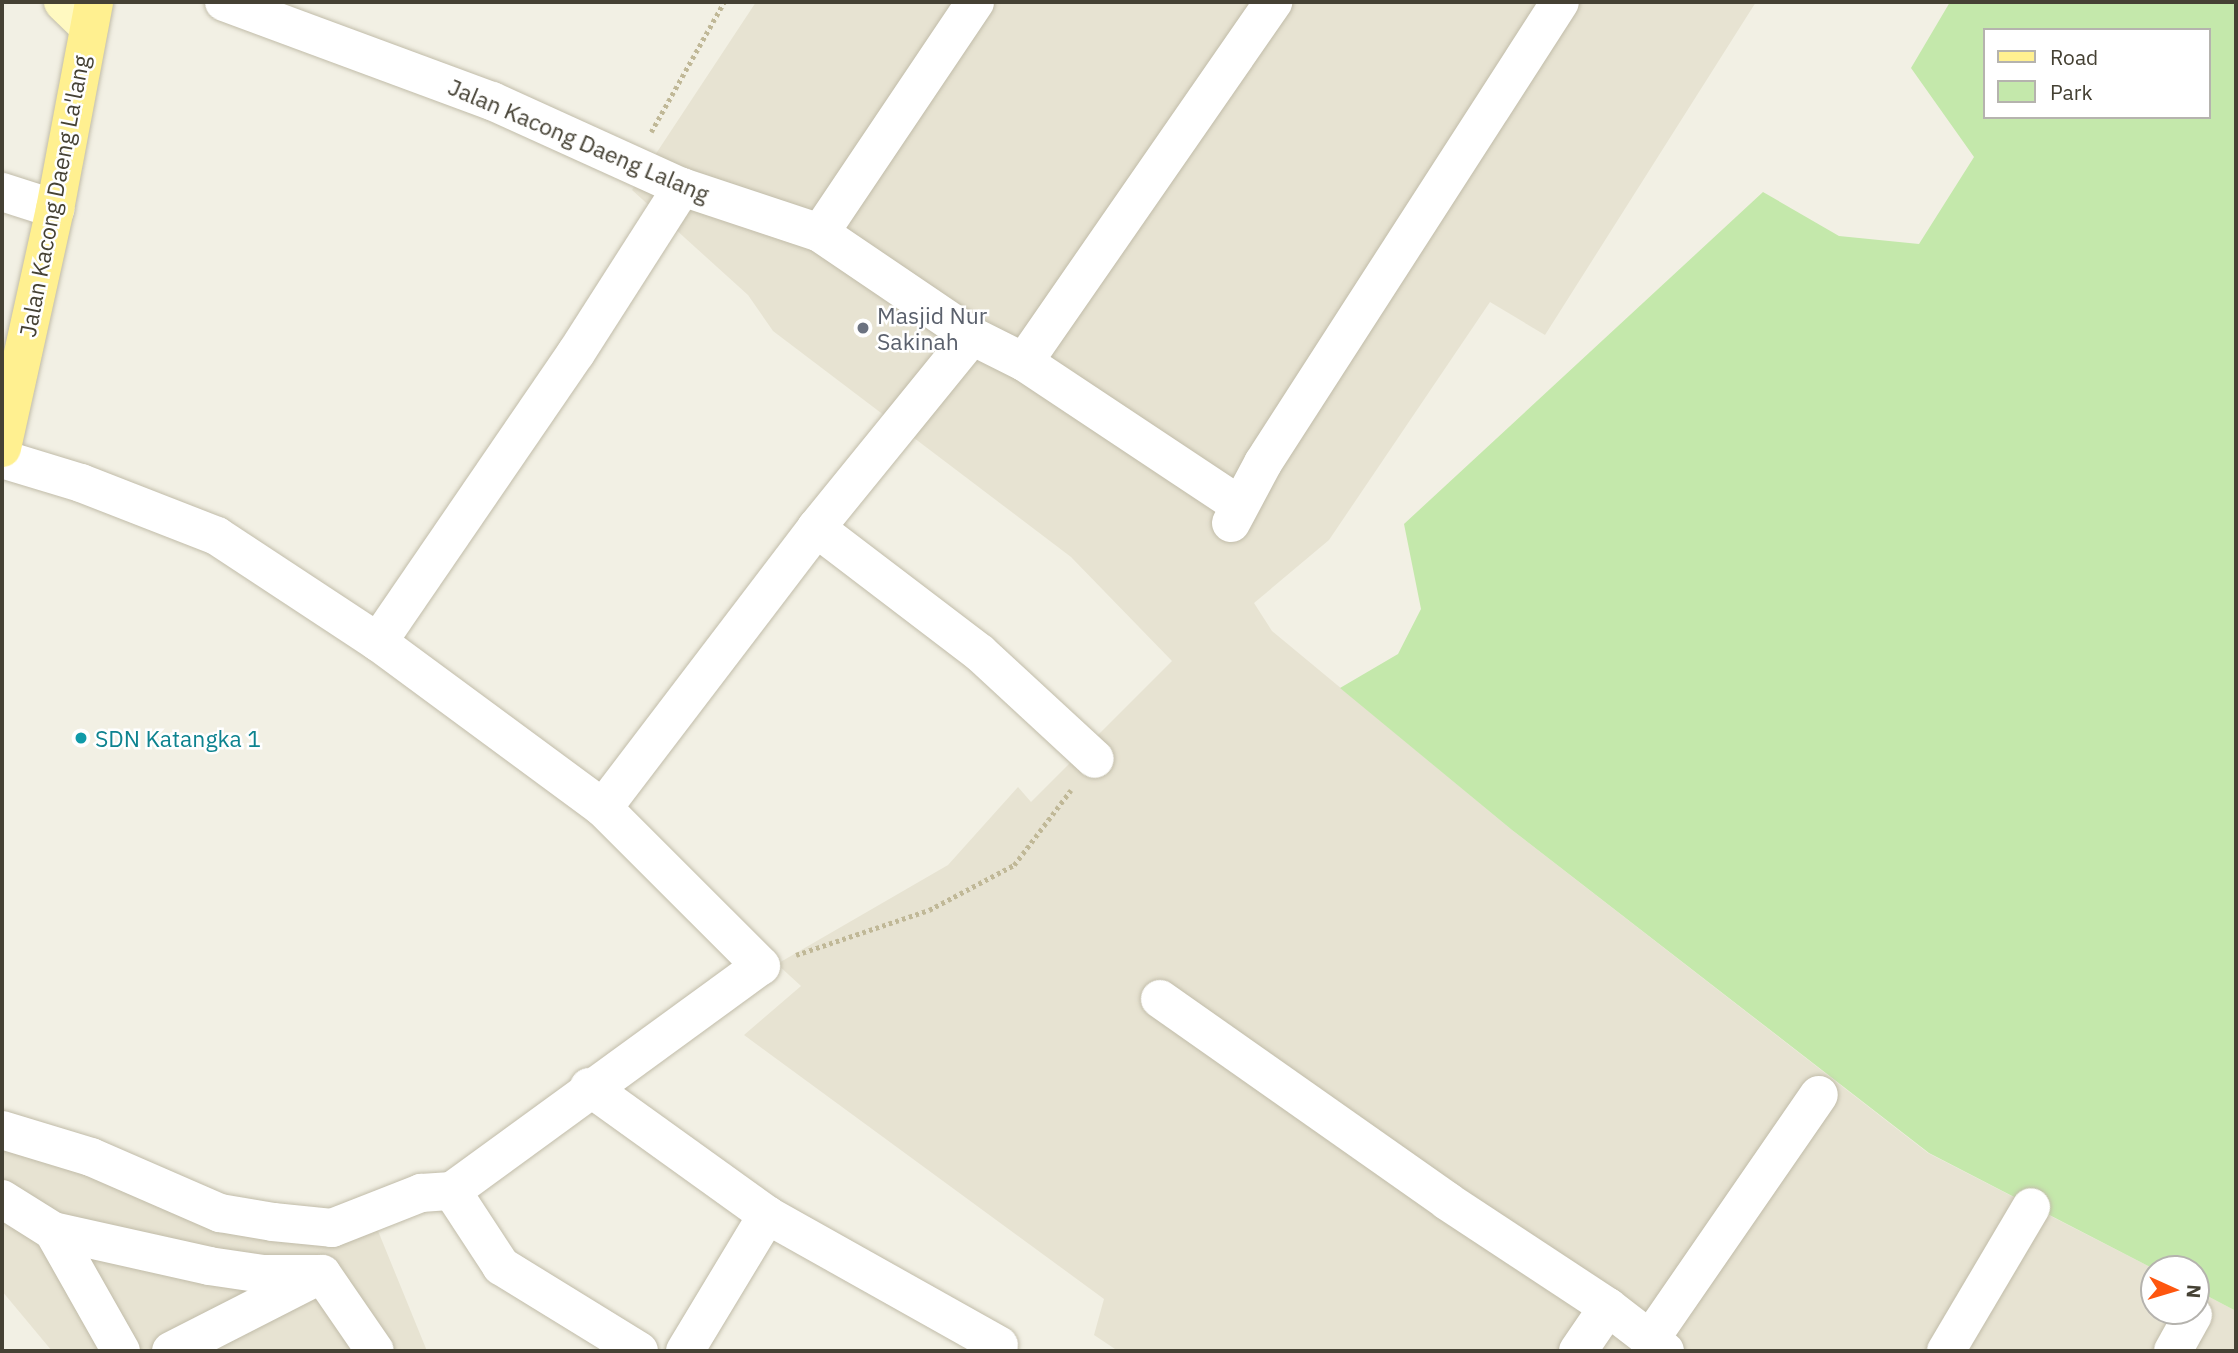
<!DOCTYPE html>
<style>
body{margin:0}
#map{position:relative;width:2238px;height:1353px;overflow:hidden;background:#f2f0e4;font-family:"IBM Plex Sans",sans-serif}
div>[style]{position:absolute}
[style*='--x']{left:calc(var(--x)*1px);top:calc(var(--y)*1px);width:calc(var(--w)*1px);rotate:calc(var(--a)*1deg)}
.residential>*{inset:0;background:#e7e3d2}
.green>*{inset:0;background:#c4e8ab}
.path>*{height:4.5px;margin-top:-2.25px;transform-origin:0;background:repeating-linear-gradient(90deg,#c0b897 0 3.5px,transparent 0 7px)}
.roads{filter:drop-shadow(0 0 2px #c1bca9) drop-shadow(0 0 2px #c1bca9)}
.street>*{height:38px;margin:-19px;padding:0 19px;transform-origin:19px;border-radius:19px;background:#fff}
.secondary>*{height:38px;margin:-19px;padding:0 19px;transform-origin:19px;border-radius:19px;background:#fff9c1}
.primary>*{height:38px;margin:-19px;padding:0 19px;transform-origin:19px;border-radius:19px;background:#fff090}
.dots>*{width:19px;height:19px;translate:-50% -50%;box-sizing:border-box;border:4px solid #fff;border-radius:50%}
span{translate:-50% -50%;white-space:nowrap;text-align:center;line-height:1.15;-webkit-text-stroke:5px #fff;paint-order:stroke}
.street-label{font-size:23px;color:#454134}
.worship-label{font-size:23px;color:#5b616d}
.left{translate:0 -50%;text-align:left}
.culture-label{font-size:23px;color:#0d838f}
.frame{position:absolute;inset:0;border:4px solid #454134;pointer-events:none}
.legend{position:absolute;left:1983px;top:28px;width:228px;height:91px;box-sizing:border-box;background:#fff;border:2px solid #b5b3ae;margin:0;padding:9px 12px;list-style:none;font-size:21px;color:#454134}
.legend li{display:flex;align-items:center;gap:14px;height:35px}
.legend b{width:35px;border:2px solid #b5b3ae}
.north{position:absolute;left:2140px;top:1255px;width:70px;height:70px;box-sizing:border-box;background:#fff;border:2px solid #b5b3ae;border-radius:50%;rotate:94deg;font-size:19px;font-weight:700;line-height:28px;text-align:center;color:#454134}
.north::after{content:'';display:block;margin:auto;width:24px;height:32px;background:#fe560f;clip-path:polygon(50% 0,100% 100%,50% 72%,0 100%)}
</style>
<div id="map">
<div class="residential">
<div style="clip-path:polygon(756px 2px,1756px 2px,1545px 335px,1490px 302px,1329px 540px,1254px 603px,1272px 631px,1512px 830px,1928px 1153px,2154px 1269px,2154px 1311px,2196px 1311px,2196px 1290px,2236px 1311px,2236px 1351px,1118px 1351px,1094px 1335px,1104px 1299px,744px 1035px,801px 986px,777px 964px,948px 865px,1018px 787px,1031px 802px,1172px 661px,1071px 557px,773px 331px,748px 295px,632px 190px)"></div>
<div style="clip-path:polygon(2px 1125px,295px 1224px,365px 1199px,427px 1351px,52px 1351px,2px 1291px)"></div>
</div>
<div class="green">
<div style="clip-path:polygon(evenodd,1950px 2px,2236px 2px,2236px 1311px,2196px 1290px,2196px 1269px,2154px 1269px,1929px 1153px,1512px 830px,1340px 688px,1398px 654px,1421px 609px,1404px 524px,1763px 192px,1839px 236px,1919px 244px,1974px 157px,1911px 68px,1950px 2px,1984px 30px,2208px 30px,2208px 117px,1984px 117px,1984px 30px)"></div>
</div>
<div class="path">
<div style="--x:651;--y:132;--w:149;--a:-60.7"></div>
<div style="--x:796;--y:955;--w:140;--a:-18.7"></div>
<div style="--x:929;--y:910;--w:96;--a:-27.9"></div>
<div style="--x:1014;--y:865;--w:94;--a:-52.8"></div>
</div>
<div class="roads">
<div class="street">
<div style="--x:224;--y:2;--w:286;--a:20.3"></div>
<div style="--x:492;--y:101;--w:209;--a:24.4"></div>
<div style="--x:682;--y:187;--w:145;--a:18.4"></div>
<div style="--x:820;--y:233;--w:184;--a:34.1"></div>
<div style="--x:972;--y:336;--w:58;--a:26.6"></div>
<div style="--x:1024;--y:362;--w:258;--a:33.6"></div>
<div style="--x:2;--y:192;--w:56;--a:17.8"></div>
<div style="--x:820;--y:233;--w:278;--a:-56.1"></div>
<div style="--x:1024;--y:362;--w:438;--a:-55.3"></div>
<div style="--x:2;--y:459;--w:83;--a:16.9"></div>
<div style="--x:81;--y:483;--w:146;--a:21.3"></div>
<div style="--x:217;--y:536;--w:193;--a:33.4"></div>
<div style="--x:378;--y:642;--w:280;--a:36.4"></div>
<div style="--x:603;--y:808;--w:352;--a:-52.7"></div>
<div style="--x:816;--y:528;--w:247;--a:-50.9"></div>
<div style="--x:1231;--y:523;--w:68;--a:-61.9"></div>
<div style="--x:1263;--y:463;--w:548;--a:-57.21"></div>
<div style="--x:816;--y:528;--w:206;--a:37.3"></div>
<div style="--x:980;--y:653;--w:156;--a:42.7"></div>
<div style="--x:378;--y:642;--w:350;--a:-55.6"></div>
<div style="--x:576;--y:353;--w:197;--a:-57.4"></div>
<div style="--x:1160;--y:999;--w:351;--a:35.1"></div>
<div style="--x:1447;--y:1201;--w:193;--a:33.4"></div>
<div style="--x:1608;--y:1307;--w:72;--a:37.7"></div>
<div style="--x:589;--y:1087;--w:219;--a:35.7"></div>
<div style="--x:767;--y:1215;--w:266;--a:29.3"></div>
<div style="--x:2;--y:1130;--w:93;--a:16.9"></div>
<div style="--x:91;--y:1157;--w:141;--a:23.5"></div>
<div style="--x:220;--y:1213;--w:54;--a:9.6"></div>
<div style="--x:273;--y:1222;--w:59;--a:5.8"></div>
<div style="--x:332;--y:1228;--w:96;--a:-21.5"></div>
<div style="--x:421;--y:1193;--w:31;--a:-4"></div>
<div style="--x:452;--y:1191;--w:382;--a:-36.1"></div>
<div style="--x:761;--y:966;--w:223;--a:-135"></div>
<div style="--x:452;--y:1191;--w:90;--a:56.8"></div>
<div style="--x:501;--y:1266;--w:162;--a:31.6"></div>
<div style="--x:2;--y:1199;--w:60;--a:32.1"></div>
<div style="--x:53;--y:1231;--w:160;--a:12.6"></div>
<div style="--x:209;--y:1266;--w:55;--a:8.4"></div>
<div style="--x:263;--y:1274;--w:59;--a:0"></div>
<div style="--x:322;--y:1274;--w:93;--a:55.5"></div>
<div style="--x:53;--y:1231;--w:138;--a:60.5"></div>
<div style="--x:1649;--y:1341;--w:299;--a:-55.4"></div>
<div style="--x:171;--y:1351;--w:161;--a:-27"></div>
<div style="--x:685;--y:1351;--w:159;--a:-58.9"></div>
<div style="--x:1578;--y:1351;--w:53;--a:-55.7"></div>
<div style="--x:1946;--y:1351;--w:167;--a:-59.4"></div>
<div style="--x:2173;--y:1351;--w:41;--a:-60.9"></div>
</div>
<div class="secondary">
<div style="--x:63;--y:2;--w:35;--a:44"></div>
</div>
<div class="primary">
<div style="--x:2;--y:448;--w:245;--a:-77.5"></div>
<div style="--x:55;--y:209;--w:211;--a:-79.3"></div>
</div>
</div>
<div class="dots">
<div style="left:863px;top:328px;background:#6b7280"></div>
<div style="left:81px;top:738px;background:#0f9aa8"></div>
</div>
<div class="street-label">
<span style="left:579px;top:140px;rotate:23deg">Jalan Kacong Daeng Lalang</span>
<span style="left:54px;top:196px;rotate:-79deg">Jalan Kacong Daeng La'lang</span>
</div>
<div class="worship-label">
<span class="left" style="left:877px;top:328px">Masjid Nur<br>Sakinah</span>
</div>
<div class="culture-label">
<span class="left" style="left:95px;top:738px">SDN Katangka 1</span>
</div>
<div class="frame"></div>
<ul class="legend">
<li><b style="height:9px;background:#fff090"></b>Road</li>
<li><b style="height:19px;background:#c4e8ab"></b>Park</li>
</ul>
<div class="north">N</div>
</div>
